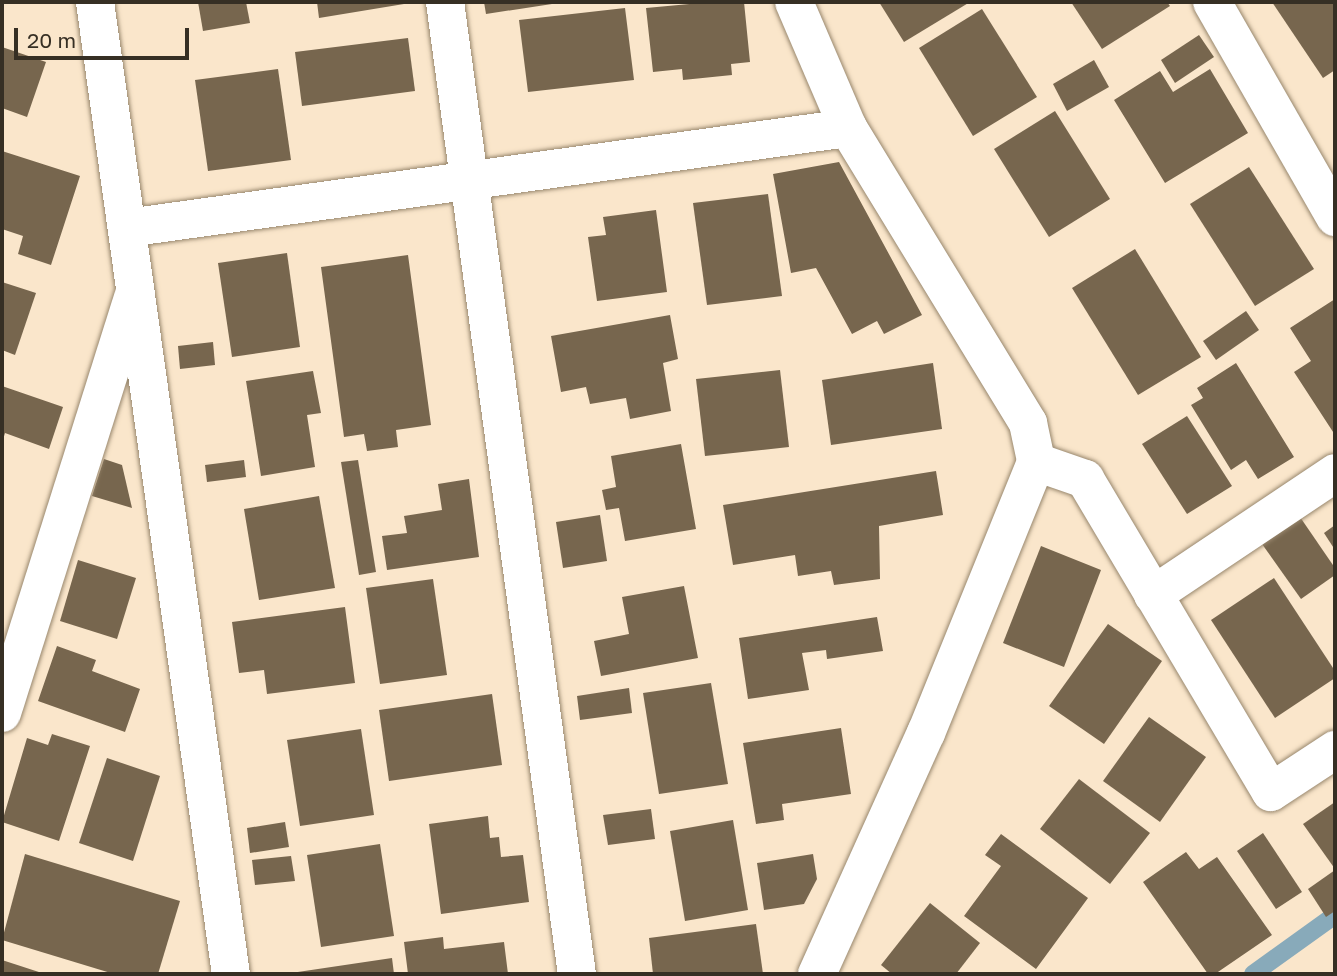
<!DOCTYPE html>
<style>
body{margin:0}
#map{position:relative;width:1337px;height:976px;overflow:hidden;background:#fae6cb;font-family:"Golos Text",sans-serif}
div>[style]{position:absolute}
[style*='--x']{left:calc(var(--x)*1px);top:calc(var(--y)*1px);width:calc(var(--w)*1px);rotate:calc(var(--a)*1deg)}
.stream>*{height:18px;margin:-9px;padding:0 9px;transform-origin:9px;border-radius:9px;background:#88aaba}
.building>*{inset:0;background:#77664e}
.roads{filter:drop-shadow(0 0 2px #98876d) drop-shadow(0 0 2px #98876d)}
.street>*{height:38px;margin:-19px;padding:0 19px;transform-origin:19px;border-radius:19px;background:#fff}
span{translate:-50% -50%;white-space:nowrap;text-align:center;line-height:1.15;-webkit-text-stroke:7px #fae6cb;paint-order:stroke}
.frame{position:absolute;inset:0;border:4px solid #362f24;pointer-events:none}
.scale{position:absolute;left:14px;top:28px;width:175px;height:32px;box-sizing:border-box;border:4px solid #362f24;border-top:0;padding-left:9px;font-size:21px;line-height:24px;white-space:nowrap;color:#362f24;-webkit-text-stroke:5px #fae6cb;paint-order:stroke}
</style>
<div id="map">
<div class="stream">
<div style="--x:1253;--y:974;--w:101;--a:-35.7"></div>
</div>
<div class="building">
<div style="clip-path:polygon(198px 2px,246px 2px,250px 23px,203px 31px)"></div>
<div style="clip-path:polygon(317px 2px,404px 2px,404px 4px,319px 18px)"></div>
<div style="clip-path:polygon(484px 2px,552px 2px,552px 4px,486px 14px)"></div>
<div style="clip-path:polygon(711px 2px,744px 2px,750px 62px,731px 64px,732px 75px,683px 80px,682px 69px,653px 72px,646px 8px)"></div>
<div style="clip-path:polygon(879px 2px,970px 2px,904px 42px)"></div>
<div style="clip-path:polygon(1071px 2px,1167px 2px,1170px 6px,1102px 49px)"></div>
<div style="clip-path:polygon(1272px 2px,1335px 2px,1335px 70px,1323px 78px)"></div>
<div style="clip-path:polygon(625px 8px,634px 80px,528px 92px,519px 20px)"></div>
<div style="clip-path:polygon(982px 9px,1037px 97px,973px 136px,919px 48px)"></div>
<div style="clip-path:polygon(1199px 35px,1214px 57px,1175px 83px,1161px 60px)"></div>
<div style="clip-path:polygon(408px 38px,415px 91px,302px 106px,295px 52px)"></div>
<div style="clip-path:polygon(2px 47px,46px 62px,27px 117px,2px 108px)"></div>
<div style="clip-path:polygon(1094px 60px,1109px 87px,1067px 111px,1053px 84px)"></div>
<div style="clip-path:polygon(278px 69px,291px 160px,208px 171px,195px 80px)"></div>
<div style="clip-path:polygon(1210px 69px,1248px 133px,1165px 183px,1114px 100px,1160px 71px,1173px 92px)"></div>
<div style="clip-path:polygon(1055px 111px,1110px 199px,1049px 237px,994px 149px)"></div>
<div style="clip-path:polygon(2px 151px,80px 176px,51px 265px,18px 254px,23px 236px,2px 229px)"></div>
<div style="clip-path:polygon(839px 162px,922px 315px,884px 334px,877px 321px,852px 334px,816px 268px,791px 273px,773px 174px)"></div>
<div style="clip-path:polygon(1249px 167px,1314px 269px,1255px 306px,1190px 204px)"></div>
<div style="clip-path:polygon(768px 194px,782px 296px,707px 305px,693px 203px)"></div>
<div style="clip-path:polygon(656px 210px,667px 292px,597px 301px,588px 237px,606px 235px,603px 217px)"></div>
<div style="clip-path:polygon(1135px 249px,1201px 357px,1138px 395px,1072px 288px)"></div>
<div style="clip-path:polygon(287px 253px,300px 347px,232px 357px,218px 263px)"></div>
<div style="clip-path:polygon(408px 255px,431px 425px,396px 430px,398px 447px,367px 451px,364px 434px,344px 437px,321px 267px)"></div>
<div style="clip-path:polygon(2px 282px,36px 293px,15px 355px,2px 350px)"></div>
<div style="clip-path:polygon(1335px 299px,1335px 435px,1294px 372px,1311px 361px,1290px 328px)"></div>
<div style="clip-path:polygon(1246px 311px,1259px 330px,1216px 360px,1203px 341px)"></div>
<div style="clip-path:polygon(670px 315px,678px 359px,663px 363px,671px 411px,630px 419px,626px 398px,590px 404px,586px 387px,561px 392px,551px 336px)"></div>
<div style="clip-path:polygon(213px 342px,215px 365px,180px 369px,178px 346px)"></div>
<div style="clip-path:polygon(933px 363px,942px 429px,831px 445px,822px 380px)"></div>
<div style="clip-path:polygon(1236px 363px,1294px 457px,1258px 479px,1246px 460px,1231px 470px,1191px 405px,1203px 398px,1197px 388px)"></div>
<div style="clip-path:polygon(780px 370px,789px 447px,705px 456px,696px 379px)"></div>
<div style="clip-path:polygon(313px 371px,321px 413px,307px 415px,315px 467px,261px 476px,246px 381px)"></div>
<div style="clip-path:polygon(2px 386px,63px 407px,49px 449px,5px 433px,2px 443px)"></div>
<div style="clip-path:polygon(1187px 416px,1232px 486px,1187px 514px,1142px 444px)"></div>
<div style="clip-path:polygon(681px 444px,696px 529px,625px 541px,619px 508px,606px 510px,602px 490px,616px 487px,611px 456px)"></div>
<div style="clip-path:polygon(104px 459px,122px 465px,132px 508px,92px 496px)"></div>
<div style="clip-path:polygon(244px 460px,246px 477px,207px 482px,205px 465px)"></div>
<div style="clip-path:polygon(358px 460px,376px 572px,359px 575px,341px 462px)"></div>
<div style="clip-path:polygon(936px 471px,943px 515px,879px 526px,880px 579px,834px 585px,831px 571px,798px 576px,795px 555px,733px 565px,723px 505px)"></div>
<div style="clip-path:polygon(469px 479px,479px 557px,387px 570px,382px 536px,407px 533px,404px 516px,442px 510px,438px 484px)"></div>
<div style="clip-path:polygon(319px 496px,335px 588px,259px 600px,244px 509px)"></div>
<div style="clip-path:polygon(600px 515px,607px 561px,563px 568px,556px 522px)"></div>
<div style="clip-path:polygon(1300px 517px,1335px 568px,1335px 575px,1301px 599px,1262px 544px)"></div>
<div style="clip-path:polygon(1335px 525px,1335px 550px,1324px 533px)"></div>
<div style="clip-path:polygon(1041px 546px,1101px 570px,1064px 667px,1003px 643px)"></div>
<div style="clip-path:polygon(78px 560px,136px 578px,117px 639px,60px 621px)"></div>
<div style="clip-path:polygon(1274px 578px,1335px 671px,1335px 678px,1275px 718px,1211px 620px)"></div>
<div style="clip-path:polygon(433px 579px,447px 675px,380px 684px,366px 588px)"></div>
<div style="clip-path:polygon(684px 586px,698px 658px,601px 676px,594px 641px,629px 634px,622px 597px)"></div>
<div style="clip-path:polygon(345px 607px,355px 683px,267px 694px,264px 670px,239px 673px,232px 622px)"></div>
<div style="clip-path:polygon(877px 617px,883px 651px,827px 659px,826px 650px,802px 653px,809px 690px,748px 699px,739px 638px)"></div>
<div style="clip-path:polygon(1108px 624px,1162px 661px,1104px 744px,1049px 706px)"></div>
<div style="clip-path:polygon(57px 646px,96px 660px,92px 671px,140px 689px,125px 732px,38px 701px)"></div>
<div style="clip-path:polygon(711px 683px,728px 784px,659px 794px,643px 693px)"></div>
<div style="clip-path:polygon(629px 688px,632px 713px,580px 720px,577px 696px)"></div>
<div style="clip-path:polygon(492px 694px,502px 765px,389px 781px,379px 710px)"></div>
<div style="clip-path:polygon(1149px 717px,1206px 757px,1160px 822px,1103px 781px)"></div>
<div style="clip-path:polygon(841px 728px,851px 794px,782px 804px,784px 820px,756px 824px,743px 743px)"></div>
<div style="clip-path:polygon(361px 729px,374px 815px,300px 826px,287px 740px)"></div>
<div style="clip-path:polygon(52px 734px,90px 746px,59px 841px,2px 822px,27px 738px,48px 745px)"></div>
<div style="clip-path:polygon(107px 758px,160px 776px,133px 861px,79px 843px)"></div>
<div style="clip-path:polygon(1079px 779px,1150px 833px,1110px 884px,1040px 829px)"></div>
<div style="clip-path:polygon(1335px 802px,1335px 869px,1303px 824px)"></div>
<div style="clip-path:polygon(651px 809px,655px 839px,608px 845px,603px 815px)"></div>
<div style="clip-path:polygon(488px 816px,490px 838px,499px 837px,501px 857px,523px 855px,529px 902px,441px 914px,429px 824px)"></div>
<div style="clip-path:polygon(733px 820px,748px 910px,685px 921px,670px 831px)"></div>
<div style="clip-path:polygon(285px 822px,289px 847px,250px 853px,247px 828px)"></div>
<div style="clip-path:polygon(1263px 833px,1302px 892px,1276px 909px,1237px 851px)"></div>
<div style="clip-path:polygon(1001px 834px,1088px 898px,1036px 969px,964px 916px,1001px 866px,985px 855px)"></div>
<div style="clip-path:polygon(380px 844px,394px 936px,321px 947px,307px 855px)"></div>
<div style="clip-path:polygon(1186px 852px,1199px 869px,1217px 857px,1272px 935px,1215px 974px,1208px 974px,1143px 882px)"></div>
<div style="clip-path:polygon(25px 854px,180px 901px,158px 974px,114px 974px,2px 940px)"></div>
<div style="clip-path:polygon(813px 854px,817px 879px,804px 904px,764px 910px,757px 863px)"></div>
<div style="clip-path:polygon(291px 856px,295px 881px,255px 885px,252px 860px)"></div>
<div style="clip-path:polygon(1335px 870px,1335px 911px,1326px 917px,1308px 889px)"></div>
<div style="clip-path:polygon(930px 903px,980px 943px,956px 974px,892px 974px,881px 965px)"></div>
<div style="clip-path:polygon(756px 924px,763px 974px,653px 974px,649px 938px)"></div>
<div style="clip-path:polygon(443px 937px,444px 949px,504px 942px,508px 974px,408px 974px,404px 942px)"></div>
<div style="clip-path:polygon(392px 958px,394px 974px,291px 974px,291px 973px)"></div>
<div style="clip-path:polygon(2px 960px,45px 974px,2px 974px)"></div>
</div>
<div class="roads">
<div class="street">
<div style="--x:95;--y:2;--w:981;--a:82.04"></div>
<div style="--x:445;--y:2;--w:981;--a:82.27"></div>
<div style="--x:794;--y:2;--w:137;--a:66.8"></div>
<div style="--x:848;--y:128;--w:346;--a:58.6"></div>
<div style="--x:1028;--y:423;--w:40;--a:78"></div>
<div style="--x:1036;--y:462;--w:52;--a:19.1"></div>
<div style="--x:1085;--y:479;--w:364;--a:59.3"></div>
<div style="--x:1271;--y:792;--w:77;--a:-33.3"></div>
<div style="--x:1212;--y:2;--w:248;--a:60.2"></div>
<div style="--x:127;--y:228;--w:728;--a:-7.9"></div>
<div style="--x:1153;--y:595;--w:219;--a:-33.8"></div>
<div style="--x:2;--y:713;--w:435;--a:-72.5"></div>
<div style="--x:817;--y:974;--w:265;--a:-65.7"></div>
<div style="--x:926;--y:733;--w:292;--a:-67.9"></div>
</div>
</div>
<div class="frame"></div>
<div class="scale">20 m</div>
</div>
